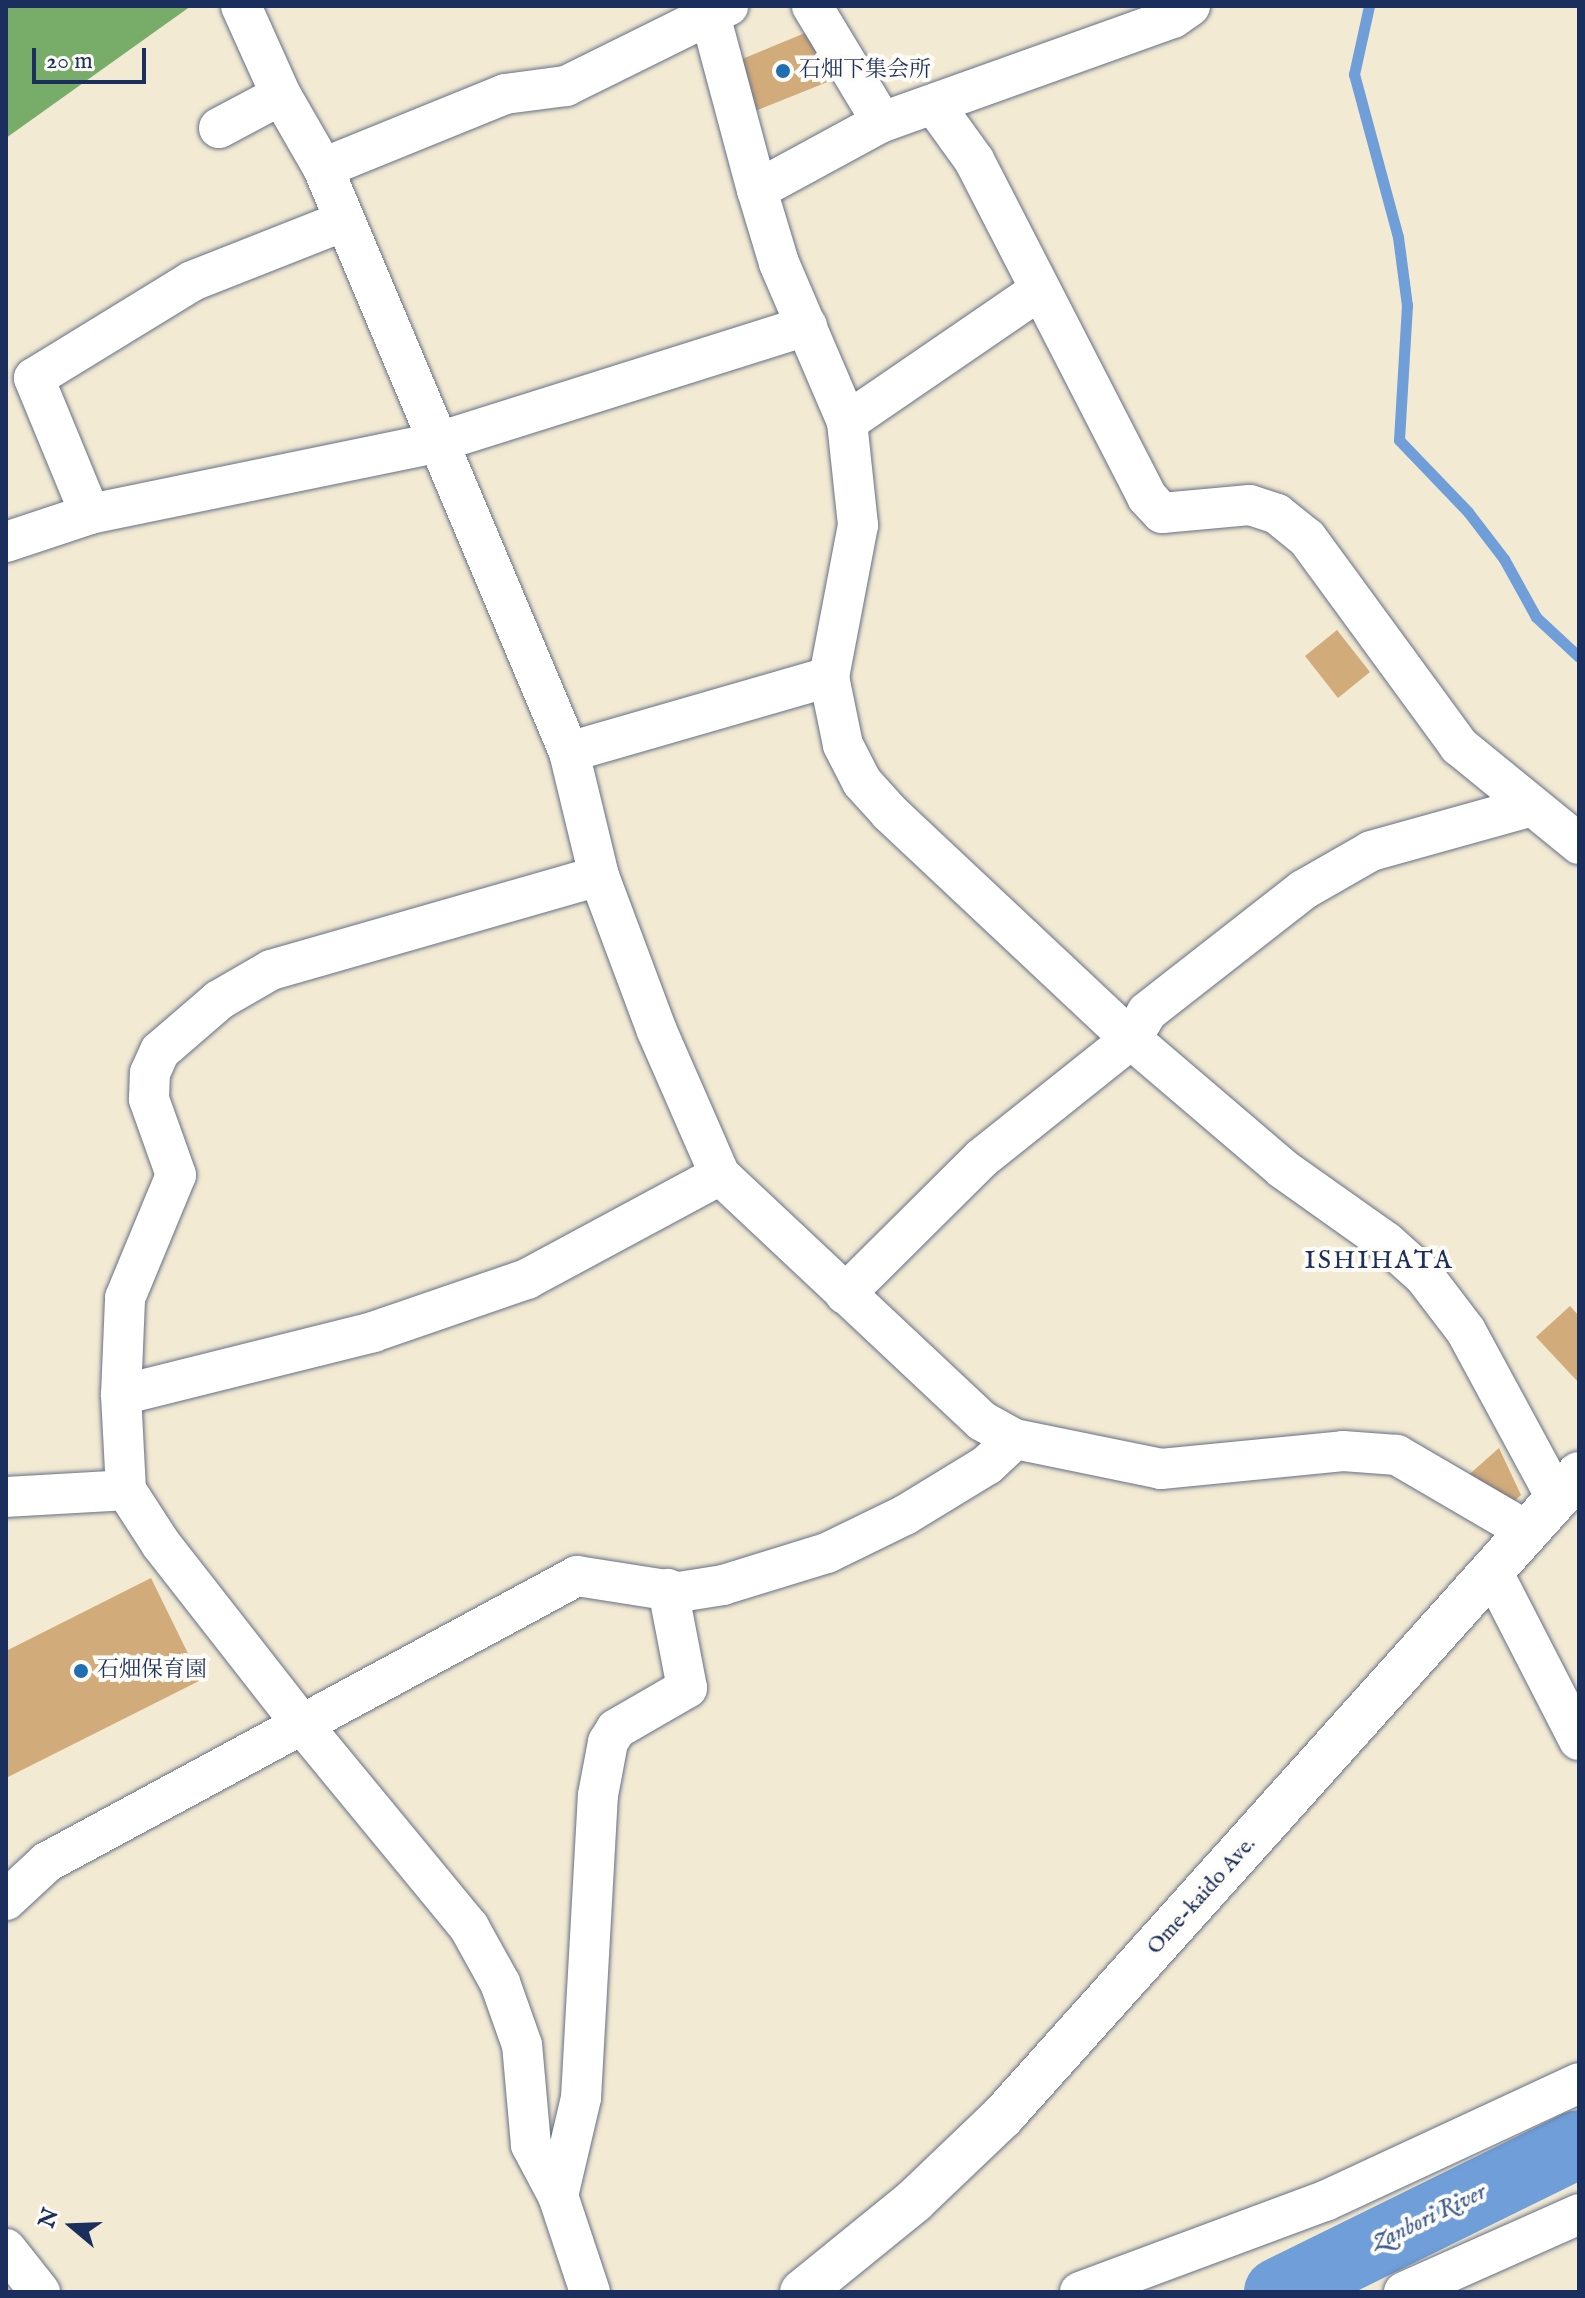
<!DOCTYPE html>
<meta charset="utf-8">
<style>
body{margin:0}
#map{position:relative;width:1585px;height:2298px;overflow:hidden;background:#f2ead2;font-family:"IM FELL English","Noto Serif JP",serif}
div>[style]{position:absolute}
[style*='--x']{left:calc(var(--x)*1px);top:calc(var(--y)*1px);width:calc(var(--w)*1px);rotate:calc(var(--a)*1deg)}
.forest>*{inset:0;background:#78ad69}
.stream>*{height:11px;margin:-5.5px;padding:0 5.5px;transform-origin:5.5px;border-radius:5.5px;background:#6f9ed8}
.river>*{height:68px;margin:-34px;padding:0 34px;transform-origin:34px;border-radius:34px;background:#6f9ed8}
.building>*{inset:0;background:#d1ab7a}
.roads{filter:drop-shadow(0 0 2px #667087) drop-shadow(0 0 2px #667087)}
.minor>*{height:40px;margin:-20px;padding:0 20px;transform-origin:20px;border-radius:20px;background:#fff}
.major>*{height:44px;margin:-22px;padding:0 22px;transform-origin:22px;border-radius:22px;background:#fff}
.dots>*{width:22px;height:22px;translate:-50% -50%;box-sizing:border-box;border:4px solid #fdfcf7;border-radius:50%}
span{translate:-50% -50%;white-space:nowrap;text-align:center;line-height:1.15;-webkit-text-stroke:8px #fdfcf7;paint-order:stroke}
.poi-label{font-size:22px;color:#1b2f5e}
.left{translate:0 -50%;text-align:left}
.street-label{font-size:22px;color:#1b2f5e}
.water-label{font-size:24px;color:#3d5b8f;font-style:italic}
.quarter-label{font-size:26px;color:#1b2f5e;letter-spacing:2px}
.frame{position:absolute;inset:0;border:8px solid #1b2f5e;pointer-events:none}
.north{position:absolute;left:32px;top:2186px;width:80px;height:80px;-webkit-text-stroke:6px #fdfcf7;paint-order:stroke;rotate:289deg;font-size:22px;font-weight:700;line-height:32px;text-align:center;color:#1b2f5e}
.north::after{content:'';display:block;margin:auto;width:28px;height:36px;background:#1b2f5e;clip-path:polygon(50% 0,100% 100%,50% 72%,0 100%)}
.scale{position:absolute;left:32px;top:48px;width:114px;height:36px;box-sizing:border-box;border:4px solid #1b2f5e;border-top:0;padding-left:10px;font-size:24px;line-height:28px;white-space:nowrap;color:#1b2f5e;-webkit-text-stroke:6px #fdfcf7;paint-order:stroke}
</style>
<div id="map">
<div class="forest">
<div style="clip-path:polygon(6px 6px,191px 6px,6px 138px)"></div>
</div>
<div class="stream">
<div style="--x:1369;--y:6;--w:70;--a:102.4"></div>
<div style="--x:1354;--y:74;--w:169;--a:74.9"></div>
<div style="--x:1398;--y:237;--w:69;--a:82.5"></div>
<div style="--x:1407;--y:305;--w:135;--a:93.4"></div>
<div style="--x:1399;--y:440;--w:100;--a:46.2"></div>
<div style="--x:1468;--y:512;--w:59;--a:52.5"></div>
<div style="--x:1504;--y:559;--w:66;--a:61.1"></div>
<div style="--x:1536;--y:617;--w:59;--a:42.9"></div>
</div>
<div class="river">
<div style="--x:1278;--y:2292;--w:335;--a:-26.2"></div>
</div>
<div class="building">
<div style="clip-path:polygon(810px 31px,830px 81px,755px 111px,735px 62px)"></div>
<div style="clip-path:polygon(1337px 630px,1370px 672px,1338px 698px,1305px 656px)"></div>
<div style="clip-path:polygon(1570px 1306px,1579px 1316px,1579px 1383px,1536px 1337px)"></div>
<div style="clip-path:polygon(1499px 1448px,1521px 1495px,1508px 1507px,1463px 1480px)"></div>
<div style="clip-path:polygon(151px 1578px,201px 1680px,6px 1778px,6px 1651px)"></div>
</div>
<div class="roads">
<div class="minor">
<div style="--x:241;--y:6;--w:98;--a:65.8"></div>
<div style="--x:281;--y:95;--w:84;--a:60.1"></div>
<div style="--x:323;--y:168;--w:634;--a:67.16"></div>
<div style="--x:569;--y:752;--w:128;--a:76.4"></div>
<div style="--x:599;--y:876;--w:165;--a:69.5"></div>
<div style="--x:657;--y:1031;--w:157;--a:66.4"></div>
<div style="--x:720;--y:1175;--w:359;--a:43.2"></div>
<div style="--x:982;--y:1421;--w:38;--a:29"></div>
<div style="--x:1015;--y:1439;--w:149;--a:11.6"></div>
<div style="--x:1161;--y:1469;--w:183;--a:-5.6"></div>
<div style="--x:1343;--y:1451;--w:54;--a:4.2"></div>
<div style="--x:1397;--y:1455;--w:151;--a:30.3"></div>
<div style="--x:812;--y:6;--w:135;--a:58.9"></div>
<div style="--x:1190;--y:6;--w:21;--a:145"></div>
<div style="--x:1173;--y:18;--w:309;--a:160.3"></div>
<div style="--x:882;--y:122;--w:142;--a:151.5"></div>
<div style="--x:757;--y:190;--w:76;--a:73.2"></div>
<div style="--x:779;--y:263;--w:173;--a:66.8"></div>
<div style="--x:847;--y:422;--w:104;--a:83.9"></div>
<div style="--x:858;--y:525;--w:155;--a:100.8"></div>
<div style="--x:829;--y:677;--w:69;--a:78.4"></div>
<div style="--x:843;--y:745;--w:42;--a:62.8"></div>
<div style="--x:862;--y:782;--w:42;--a:47.9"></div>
<div style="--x:890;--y:813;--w:330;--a:43.2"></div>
<div style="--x:1131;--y:1039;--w:200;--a:40.5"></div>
<div style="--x:1283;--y:1169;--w:126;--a:35.3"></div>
<div style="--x:1386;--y:1242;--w:51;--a:41.8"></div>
<div style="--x:1424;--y:1276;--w:69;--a:52.6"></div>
<div style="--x:1466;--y:1331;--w:191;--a:61.6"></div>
<div style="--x:710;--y:15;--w:181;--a:75"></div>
<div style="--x:935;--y:106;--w:67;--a:54.2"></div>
<div style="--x:974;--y:160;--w:379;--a:62.8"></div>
<div style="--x:1147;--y:497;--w:22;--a:47"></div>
<div style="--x:1162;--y:513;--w:88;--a:-5.2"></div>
<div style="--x:1250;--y:505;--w:28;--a:18"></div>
<div style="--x:1277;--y:514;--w:38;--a:39"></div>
<div style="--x:1307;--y:538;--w:258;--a:53.8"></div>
<div style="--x:1459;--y:746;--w:155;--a:39.2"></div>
<div style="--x:219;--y:128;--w:70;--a:-28"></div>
<div style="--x:323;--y:168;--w:196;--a:-22.1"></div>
<div style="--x:505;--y:94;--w:62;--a:-7.5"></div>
<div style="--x:566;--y:86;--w:181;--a:-26.3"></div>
<div style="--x:847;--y:422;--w:234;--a:-34.4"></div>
<div style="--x:90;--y:514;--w:147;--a:-112.4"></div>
<div style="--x:34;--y:378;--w:185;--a:-31.5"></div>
<div style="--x:192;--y:281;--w:163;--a:-21.5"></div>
<div style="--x:6;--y:542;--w:89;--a:-18.4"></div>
<div style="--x:90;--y:514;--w:352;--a:-11.6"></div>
<div style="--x:435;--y:443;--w:390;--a:-17.5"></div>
<div style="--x:569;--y:752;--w:271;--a:-16.1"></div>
<div style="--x:845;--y:1294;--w:193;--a:-44.8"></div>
<div style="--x:982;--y:1158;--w:191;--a:-38.6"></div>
<div style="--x:1131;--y:1039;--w:31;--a:-59"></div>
<div style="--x:1147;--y:1012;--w:198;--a:-38"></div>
<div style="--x:1303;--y:890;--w:78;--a:-29.8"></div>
<div style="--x:1371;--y:851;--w:164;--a:-15.6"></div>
<div style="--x:121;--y:1395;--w:260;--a:-14"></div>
<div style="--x:373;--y:1332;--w:163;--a:-19"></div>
<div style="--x:527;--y:1279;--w:219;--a:-28.3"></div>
<div style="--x:6;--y:1497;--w:120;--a:-3.3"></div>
<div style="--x:1492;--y:1571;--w:190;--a:62.8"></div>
<div style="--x:6;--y:1900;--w:56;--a:-42.8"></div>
<div style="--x:47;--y:1862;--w:602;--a:-28.35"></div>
<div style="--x:577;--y:1576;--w:103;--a:8.9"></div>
<div style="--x:679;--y:1592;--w:45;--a:-9"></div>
<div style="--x:723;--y:1585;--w:109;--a:-17.1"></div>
<div style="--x:827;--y:1553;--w:87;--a:-26"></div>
<div style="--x:905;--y:1515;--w:96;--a:-31.4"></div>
<div style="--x:987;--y:1465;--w:38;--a:-43"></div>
<div style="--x:558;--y:2196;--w:101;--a:-76.8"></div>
<div style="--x:581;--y:2098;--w:303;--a:-86.8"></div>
<div style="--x:598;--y:1795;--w:54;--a:-79.3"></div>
<div style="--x:608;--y:1742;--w:15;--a:-58"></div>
<div style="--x:616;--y:1729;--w:82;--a:-30"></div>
<div style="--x:687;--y:1688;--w:101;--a:-100.9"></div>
<div style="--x:6;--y:2249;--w:55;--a:51.7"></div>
<div style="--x:590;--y:2292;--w:101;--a:-108.4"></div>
<div style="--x:558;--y:2196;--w:58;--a:-117.9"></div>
<div style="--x:531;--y:2145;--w:100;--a:-95.1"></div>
<div style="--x:522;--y:2045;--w:66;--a:-109.5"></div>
<div style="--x:500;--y:1983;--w:64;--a:-119"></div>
<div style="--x:469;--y:1927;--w:266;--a:-129.5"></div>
<div style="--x:300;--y:1722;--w:226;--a:-128"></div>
<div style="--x:161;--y:1544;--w:64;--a:-122.9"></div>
<div style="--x:126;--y:1490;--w:95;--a:-93"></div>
<div style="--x:121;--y:1395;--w:97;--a:-87.6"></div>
<div style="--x:125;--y:1298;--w:133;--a:-67.5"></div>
<div style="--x:176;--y:1175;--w:81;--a:-109.6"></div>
<div style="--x:149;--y:1099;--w:26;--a:-88"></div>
<div style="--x:150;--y:1073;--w:24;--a:-66"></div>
<div style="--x:160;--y:1051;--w:78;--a:-40.8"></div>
<div style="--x:219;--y:1000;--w:60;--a:-30"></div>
<div style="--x:271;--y:970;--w:341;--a:-16"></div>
<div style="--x:1080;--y:2292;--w:261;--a:-20.4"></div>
<div style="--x:1325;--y:2201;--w:280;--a:-24.9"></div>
<div style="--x:1404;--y:2292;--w:192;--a:-24"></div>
</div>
<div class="major">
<div style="--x:802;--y:2292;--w:144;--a:-39.1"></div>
<div style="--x:914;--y:2201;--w:122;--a:-43.7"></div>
<div style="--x:1002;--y:2117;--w:864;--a:-48.1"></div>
</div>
</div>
<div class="dots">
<div style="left:783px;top:71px;background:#1f6fb2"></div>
<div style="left:81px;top:1671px;background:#1f6fb2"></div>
</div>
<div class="poi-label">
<span class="left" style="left:799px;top:71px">石畑下集会所</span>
<span class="left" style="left:97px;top:1671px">石畑保育園</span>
</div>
<div class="street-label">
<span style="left:1202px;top:1896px;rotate:-48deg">Ome-kaido Ave.</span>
</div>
<div class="water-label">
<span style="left:1429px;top:2218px;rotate:-26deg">Zanbori River</span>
</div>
<div class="quarter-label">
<span style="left:1379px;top:1261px">ISHIHATA</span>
</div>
<div class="frame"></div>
<div class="north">N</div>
<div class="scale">20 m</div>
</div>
